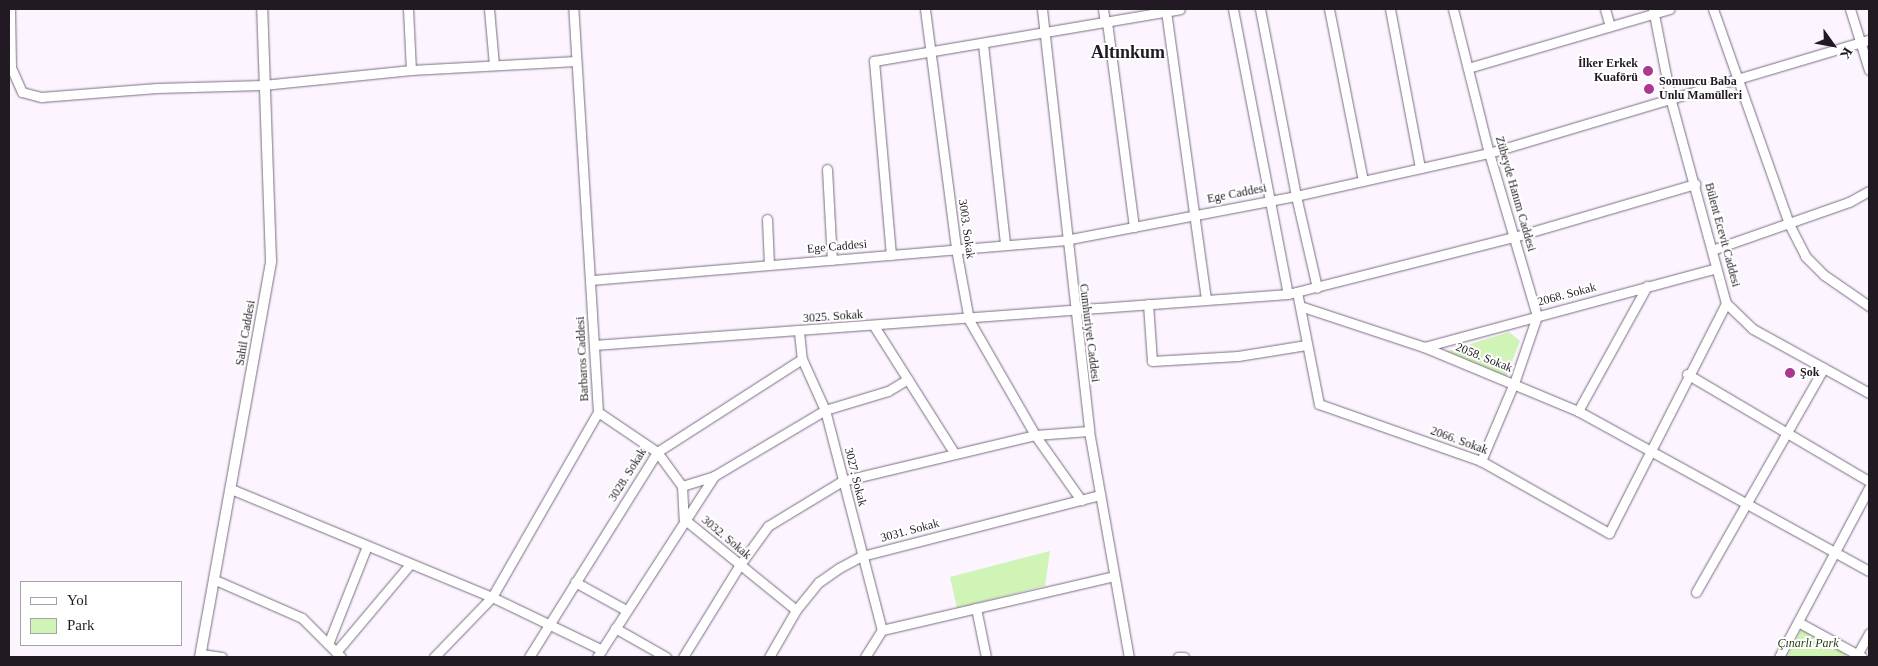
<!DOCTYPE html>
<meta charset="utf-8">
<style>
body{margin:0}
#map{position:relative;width:1878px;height:666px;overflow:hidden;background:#fcf5ff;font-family:Georgia,serif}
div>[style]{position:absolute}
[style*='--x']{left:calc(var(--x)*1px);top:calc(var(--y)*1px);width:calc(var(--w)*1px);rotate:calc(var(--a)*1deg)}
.green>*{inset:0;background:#d0f3b6}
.roads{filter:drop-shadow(0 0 1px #7b6c81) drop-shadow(0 0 1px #7b6c81)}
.minor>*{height:9px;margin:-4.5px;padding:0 4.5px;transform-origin:4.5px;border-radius:4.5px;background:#fff}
.tertiary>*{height:10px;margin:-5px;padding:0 5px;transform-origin:5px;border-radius:5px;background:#fff}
.dots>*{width:14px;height:14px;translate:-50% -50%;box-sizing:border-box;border:2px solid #fff;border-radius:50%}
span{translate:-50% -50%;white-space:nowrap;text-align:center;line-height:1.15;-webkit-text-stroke:4px #fff;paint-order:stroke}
.poi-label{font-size:12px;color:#211a23;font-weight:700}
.right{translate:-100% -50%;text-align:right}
.left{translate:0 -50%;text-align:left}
.street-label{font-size:12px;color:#211a23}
.park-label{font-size:12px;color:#283f13;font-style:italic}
.district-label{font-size:18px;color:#211a23;font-weight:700}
.frame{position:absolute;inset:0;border:10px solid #211a23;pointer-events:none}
.legend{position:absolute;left:20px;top:581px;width:162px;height:65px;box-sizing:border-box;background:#fff;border:1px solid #a6a3a7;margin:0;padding:6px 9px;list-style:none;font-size:15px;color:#211a23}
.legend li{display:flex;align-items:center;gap:10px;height:25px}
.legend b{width:25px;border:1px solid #a6a3a7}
.north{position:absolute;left:1808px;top:20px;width:50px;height:50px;-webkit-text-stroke:4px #fff;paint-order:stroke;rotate:122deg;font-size:14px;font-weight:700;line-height:20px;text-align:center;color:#211a23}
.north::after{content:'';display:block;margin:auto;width:18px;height:22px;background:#211a23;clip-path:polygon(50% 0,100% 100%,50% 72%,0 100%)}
</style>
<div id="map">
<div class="green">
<div style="clip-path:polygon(1509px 332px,1520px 341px,1506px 377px,1445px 352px)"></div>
<div style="clip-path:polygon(1050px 551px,1045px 586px,957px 608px,950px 577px)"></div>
<div style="clip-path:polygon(1803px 626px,1848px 651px,1845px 657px,1787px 657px)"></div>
</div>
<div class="roads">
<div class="minor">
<div style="--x:10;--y:9;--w:57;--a:89"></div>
<div style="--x:408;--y:9;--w:61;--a:87.2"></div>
<div style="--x:489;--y:9;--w:56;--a:84.9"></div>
<div style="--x:925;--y:9;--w:242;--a:82.6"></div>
<div style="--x:956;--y:249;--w:72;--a:79.6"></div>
<div style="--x:969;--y:320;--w:133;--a:60.1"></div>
<div style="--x:1035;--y:435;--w:80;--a:54.7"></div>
<div style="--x:1042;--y:9;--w:425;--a:83.6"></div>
<div style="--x:1089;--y:431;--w:230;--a:80"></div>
<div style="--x:1103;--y:9;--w:14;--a:82"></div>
<div style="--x:1233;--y:9;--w:290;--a:79.1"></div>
<div style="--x:1260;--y:9;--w:190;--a:79.1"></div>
<div style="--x:1296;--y:196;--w:94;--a:77.1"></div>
<div style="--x:1329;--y:9;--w:175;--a:78.8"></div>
<div style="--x:1390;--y:9;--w:162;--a:79.3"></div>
<div style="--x:1453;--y:9;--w:148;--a:76"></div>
<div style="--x:1489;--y:153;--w:170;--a:73.6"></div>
<div style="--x:1537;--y:316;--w:71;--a:108.9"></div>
<div style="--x:1514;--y:383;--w:85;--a:112.9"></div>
<div style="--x:1605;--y:9;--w:18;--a:74"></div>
<div style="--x:1653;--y:9;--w:94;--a:78.9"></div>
<div style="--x:1671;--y:101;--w:209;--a:74.8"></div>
<div style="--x:1726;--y:303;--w:37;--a:44"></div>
<div style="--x:1753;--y:329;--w:132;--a:28.9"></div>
<div style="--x:1713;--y:9;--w:228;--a:70.5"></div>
<div style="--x:1789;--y:224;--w:36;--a:63"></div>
<div style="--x:1805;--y:256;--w:27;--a:45"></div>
<div style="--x:1824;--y:275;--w:55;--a:34.6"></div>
<div style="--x:1850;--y:9;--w:64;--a:72.7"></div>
<div style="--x:1166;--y:11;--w:291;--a:82.1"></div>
<div style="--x:1107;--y:22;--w:207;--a:82.5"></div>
<div style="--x:983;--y:44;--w:201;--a:83.7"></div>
<div style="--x:9;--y:63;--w:32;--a:66"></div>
<div style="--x:22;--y:92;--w:20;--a:15"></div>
<div style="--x:41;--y:97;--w:116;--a:-4.4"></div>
<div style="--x:157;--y:88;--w:106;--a:-1.6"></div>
<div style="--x:263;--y:85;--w:149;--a:-5.8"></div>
<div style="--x:411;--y:70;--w:165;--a:-3.1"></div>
<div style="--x:1468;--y:68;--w:210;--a:-16.3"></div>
<div style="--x:827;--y:169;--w:91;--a:86.9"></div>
<div style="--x:767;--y:219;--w:46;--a:87.5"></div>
<div style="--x:1712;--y:250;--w:145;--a:-19.3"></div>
<div style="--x:1849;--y:202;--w:23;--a:-29"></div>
<div style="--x:891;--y:255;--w:195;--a:-95"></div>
<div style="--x:874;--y:61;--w:310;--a:-9.6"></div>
<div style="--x:592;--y:280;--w:475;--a:-4.8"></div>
<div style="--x:1065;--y:240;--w:235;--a:-10.8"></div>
<div style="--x:1296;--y:196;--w:198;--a:-12.6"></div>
<div style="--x:1489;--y:153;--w:396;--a:-16.6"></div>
<div style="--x:1297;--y:292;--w:114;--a:78.9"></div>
<div style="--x:1319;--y:404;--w:172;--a:19.4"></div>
<div style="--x:1481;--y:461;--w:147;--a:29.4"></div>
<div style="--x:1609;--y:533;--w:258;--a:-63"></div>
<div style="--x:1148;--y:304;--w:57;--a:86"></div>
<div style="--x:1152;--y:361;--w:86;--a:-3.3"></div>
<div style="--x:1238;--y:356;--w:69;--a:-9.2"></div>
<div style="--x:1300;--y:306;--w:131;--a:18.3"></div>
<div style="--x:1424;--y:347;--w:167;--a:22.6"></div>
<div style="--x:1578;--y:411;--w:332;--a:28.8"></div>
<div style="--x:874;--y:326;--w:151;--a:57.7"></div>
<div style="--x:799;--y:332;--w:27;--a:84"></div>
<div style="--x:802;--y:359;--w:56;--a:65.7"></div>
<div style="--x:825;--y:410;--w:227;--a:75.5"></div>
<div style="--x:594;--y:345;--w:696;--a:-4.2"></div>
<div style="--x:1288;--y:294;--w:233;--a:-14.2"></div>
<div style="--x:1514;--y:237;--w:189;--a:-16.3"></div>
<div style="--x:1424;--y:347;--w:302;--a:-15.1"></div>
<div style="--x:1687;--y:374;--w:211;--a:30.5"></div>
<div style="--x:1578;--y:411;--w:143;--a:-61.1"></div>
<div style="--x:598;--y:412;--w:71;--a:34.1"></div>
<div style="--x:657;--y:452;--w:42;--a:53.7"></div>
<div style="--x:682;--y:486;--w:33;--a:87"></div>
<div style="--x:684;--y:519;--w:144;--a:39.1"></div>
<div style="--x:682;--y:486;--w:34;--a:-17"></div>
<div style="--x:714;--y:476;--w:129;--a:-30.7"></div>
<div style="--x:825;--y:410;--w:66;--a:-16.8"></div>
<div style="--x:888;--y:391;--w:23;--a:-31"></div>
<div style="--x:231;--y:489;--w:282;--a:22.5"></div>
<div style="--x:492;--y:597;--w:122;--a:25.7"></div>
<div style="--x:213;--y:579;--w:97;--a:23.7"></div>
<div style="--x:302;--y:618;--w:55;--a:45"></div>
<div style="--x:575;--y:582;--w:58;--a:28.8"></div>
<div style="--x:1696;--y:592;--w:258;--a:-60.3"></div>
<div style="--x:976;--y:608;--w:50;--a:78.5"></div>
<div style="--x:1798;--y:622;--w:73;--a:28.7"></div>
<div style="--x:615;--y:628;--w:59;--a:29.6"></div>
<div style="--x:328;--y:644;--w:105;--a:-68.3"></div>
<div style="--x:336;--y:652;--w:115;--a:-49.9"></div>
<div style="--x:201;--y:654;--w:21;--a:8"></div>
<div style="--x:1857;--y:655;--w:25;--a:-61"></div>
<div style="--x:434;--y:657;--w:83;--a:-46"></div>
<div style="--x:492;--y:597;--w:213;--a:-60.2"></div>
<div style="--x:598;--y:412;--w:404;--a:-93.5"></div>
<div style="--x:529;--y:657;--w:242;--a:-58"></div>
<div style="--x:657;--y:452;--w:172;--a:-32.7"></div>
<div style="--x:597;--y:657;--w:216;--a:-57.1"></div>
<div style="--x:683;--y:657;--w:107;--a:-58.4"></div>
<div style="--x:739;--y:566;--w:49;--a:-54.1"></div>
<div style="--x:768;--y:526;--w:87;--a:-31.3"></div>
<div style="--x:842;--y:481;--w:198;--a:-13.4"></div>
<div style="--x:1035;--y:435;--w:54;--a:-4.2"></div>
<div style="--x:769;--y:657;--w:54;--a:-60.1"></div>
<div style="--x:796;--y:610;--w:36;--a:-51"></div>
<div style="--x:819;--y:582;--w:24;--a:-35"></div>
<div style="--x:839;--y:568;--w:26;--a:-28"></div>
<div style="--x:862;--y:556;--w:246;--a:-14.4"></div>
<div style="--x:865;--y:657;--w:32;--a:-58"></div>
<div style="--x:882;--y:630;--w:238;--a:-13.1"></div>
<div style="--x:1178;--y:657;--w:6;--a:0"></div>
<div style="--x:1779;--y:657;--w:191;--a:-62"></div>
</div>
<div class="tertiary">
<div style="--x:200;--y:657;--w:402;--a:-79.8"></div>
<div style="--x:271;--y:261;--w:252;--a:-92"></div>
</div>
</div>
<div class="dots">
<div style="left:1648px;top:71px;background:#aa3791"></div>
<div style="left:1649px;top:89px;background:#aa3791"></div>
<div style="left:1790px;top:373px;background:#aa3791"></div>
</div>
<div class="poi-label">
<span class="right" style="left:1638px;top:71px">İlker Erkek<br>Kuaförü</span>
<span class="left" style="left:1659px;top:89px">Somuncu Baba<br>Unlu Mamülleri</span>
<span class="left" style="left:1800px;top:373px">Şok</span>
</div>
<div class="street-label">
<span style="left:1237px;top:194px;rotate:-11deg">Ege Caddesi</span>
<span style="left:1515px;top:194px;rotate:74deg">Zübeyde Hanım Caddesi</span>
<span style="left:966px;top:229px;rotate:82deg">3003. Sokak</span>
<span style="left:1722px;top:235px;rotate:75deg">Bülent Ecevit Caddesi</span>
<span style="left:837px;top:247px;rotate:-5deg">Ege Caddesi</span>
<span style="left:1567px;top:295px;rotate:-15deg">2068. Sokak</span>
<span style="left:833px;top:317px;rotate:-4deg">3025. Sokak</span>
<span style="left:246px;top:333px;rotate:-80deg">Sahil Caddesi</span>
<span style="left:1089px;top:333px;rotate:83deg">Cumhuriyet Caddesi</span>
<span style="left:1484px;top:358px;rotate:22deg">2058. Sokak</span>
<span style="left:583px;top:359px;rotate:-93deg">Barbaros Caddesi</span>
<span style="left:1459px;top:441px;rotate:20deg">2066. Sokak</span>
<span style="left:628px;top:475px;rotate:-58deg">3028. Sokak</span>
<span style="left:855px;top:477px;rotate:76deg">3027. Sokak</span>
<span style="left:910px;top:531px;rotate:-15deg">3031. Sokak</span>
<span style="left:726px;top:538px;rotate:40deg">3032. Sokak</span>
</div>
<div class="park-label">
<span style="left:1808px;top:644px">Çınarlı Park</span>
</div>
<div class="district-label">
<span style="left:1128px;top:52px">Altınkum</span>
</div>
<div class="frame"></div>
<ul class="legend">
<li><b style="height:6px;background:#fff"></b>Yol</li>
<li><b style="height:14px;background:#d0f3b6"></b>Park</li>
</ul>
<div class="north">K</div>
</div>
